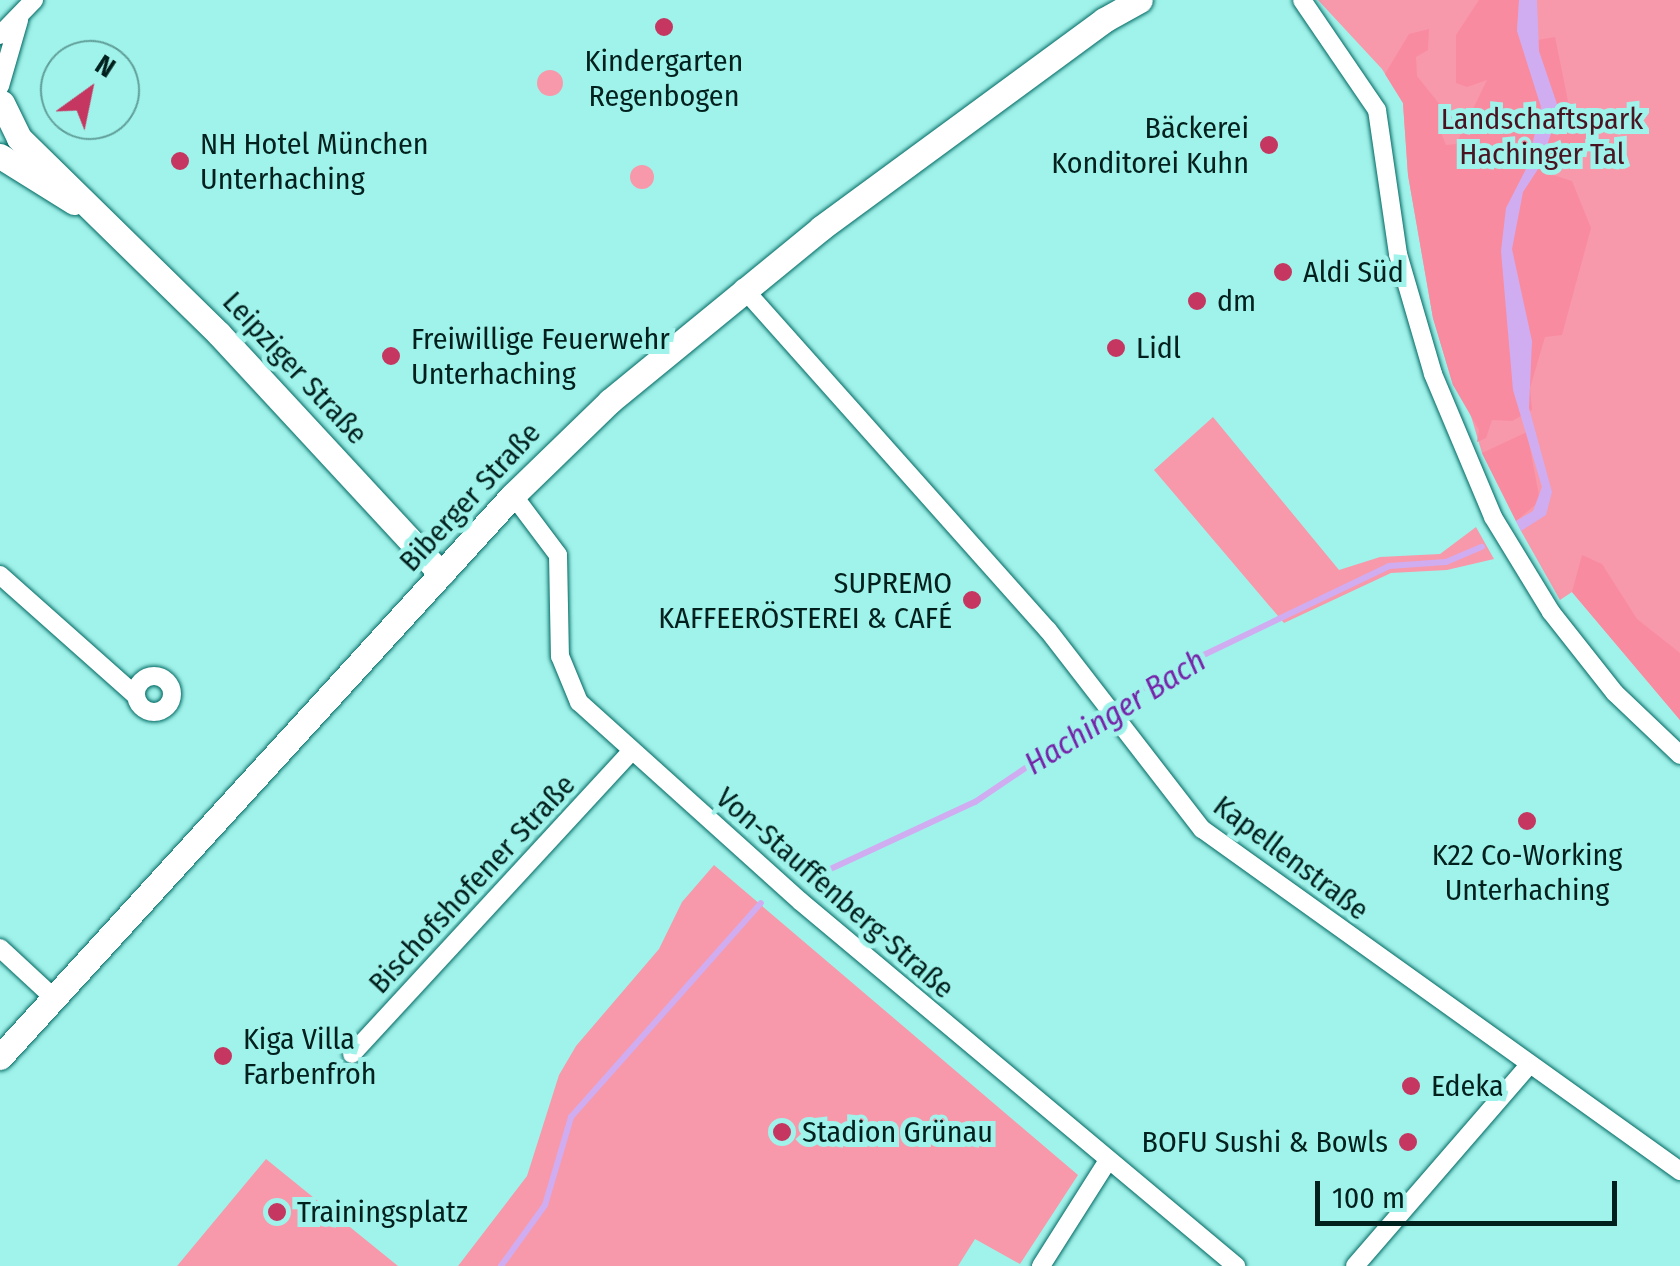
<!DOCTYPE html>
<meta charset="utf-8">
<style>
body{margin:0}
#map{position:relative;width:1680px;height:1266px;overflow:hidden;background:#a0f3eb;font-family:"Fira Sans Condensed",sans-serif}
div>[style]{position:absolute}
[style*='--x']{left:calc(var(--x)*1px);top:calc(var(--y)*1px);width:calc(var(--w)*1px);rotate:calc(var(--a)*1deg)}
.green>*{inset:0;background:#f799aa}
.round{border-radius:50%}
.forest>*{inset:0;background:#f98ba1}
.water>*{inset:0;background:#d0adf1}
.stream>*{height:6px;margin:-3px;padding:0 3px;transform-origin:3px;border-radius:3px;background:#d0adf1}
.roads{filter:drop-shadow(0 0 2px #006862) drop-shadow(0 0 2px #006862)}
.minor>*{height:18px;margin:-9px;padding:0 9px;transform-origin:9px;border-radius:9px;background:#fff}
.minor>.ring{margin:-9px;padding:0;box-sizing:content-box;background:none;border:18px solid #fff;border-radius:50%}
.secondary>*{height:25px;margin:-12.5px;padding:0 12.5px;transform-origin:12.5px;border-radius:12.5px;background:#fff}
.dots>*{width:28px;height:28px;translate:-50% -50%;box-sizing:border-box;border:5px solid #a0f3eb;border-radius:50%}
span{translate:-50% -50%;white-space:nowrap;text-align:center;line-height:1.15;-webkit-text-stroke:10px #a0f3eb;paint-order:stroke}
.poi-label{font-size:30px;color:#00201d}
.right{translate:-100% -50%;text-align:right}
.left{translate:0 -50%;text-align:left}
.park-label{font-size:30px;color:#481422}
.street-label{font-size:30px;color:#00201d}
.water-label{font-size:32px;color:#7524a9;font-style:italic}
.north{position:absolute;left:40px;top:40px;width:100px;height:100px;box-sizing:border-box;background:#a0f3eb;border:2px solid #609f99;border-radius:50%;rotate:33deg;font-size:28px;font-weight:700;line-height:40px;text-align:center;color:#00201d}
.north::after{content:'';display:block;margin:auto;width:35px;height:45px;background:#c53660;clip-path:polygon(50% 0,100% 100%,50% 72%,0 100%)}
.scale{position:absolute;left:1315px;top:1181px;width:302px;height:45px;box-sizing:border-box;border:5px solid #00201d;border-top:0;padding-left:12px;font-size:30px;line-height:35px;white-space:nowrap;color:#00201d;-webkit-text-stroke:8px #a0f3eb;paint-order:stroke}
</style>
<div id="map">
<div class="green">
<div style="clip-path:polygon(1318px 0,1680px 0,1680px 720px,1572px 592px,1560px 600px,1521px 531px,1482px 453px,1465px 396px,1453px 385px,1433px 318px,1408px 175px,1403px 103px,1382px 69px)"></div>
<div class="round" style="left:537px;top:70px;width:26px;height:26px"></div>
<div class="round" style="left:630px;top:165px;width:24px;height:24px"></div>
<div style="clip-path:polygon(1213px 417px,1339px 570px,1380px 557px,1440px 554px,1476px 527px,1494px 559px,1447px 570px,1391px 573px,1284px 623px,1154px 470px)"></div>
<div style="clip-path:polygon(714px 865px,1078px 1175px,1020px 1264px,975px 1239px,958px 1266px,458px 1266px,527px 1176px,559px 1075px,576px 1046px,659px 949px,682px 902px)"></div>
<div style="clip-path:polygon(266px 1159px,398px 1266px,177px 1266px)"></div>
</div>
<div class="forest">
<div style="clip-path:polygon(1479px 0,1519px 0,1517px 31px,1532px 41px,1555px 37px,1569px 106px,1542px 107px,1541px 113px,1579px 113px,1592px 120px,1595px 131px,1572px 165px,1555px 160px,1550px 174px,1572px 181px,1591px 228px,1562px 335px,1545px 337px,1530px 388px,1532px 410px,1512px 421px,1492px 420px,1486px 438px,1477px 442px,1479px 430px,1453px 385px,1433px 318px,1408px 175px,1403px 103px,1385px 74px,1409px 34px,1429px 29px,1428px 50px,1416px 57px,1417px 76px,1441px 106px,1438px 125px,1446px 145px,1456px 144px,1487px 80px,1467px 87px,1456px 83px,1456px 35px)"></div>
<div style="clip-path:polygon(1527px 432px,1540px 501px,1516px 521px,1482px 453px)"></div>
<div style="clip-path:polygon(1582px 555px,1602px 564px,1637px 619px,1680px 653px,1680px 720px,1572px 592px)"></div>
</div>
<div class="water">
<div style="clip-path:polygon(1519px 0,1537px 0,1539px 51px,1559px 110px,1540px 166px,1523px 192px,1512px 249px,1532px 341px,1529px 408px,1552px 492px,1546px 515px,1521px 531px,1516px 521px,1533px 511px,1542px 487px,1513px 390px,1501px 251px,1506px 208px,1527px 167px,1541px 107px,1517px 31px)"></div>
</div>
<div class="stream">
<div style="--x:811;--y:878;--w:181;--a:-24.9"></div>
<div style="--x:975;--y:802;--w:230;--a:-34"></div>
<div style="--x:1166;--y:673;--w:247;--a:-25.6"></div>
<div style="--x:1389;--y:566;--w:57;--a:-4"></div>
<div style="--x:1446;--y:562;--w:39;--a:-23"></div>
<div style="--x:501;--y:1266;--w:75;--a:-54.2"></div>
<div style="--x:545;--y:1205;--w:92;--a:-73.5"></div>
<div style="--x:571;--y:1117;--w:286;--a:-48.4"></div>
</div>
<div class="roads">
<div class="minor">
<div style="--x:1302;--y:0;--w:133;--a:55.7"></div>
<div style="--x:1377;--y:110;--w:146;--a:81.7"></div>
<div style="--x:1398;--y:254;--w:125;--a:73.7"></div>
<div style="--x:1433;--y:374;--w:155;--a:67.2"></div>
<div style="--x:1493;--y:517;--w:111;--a:58.6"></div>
<div style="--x:1551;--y:612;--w:103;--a:51.7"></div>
<div style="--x:1615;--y:693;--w:90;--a:43.6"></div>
<div style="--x:0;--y:35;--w:49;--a:-45.8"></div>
<div style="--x:0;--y:86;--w:69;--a:-73.9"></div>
<div style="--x:743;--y:288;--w:458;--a:48.3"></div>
<div style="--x:1048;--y:630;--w:252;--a:52.3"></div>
<div style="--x:1202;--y:829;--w:588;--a:35.58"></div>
<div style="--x:513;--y:495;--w:75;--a:53.1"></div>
<div style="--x:558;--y:555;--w:101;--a:88.9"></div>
<div style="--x:560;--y:656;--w:50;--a:67.6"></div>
<div style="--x:579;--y:702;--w:297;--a:42"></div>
<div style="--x:800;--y:901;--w:569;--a:39.93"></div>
<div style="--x:0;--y:575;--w:181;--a:41.6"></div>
<div class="ring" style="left:136px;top:676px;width:18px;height:18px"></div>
<div style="--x:0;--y:948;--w:75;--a:42.8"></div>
<div style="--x:352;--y:1054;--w:411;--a:-47.3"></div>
<div style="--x:1041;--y:1266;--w:123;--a:-57.6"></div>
<div style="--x:1355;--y:1266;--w:267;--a:-49.1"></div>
</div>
<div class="secondary">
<div style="--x:2;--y:103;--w:39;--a:64"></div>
<div style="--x:19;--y:138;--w:280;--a:44.4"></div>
<div style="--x:219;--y:334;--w:327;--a:47.2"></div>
<div style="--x:0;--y:156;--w:87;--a:31.9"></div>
<div style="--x:0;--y:1057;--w:761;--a:-47.61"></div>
<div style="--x:513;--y:495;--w:135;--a:-44.1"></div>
<div style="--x:610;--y:401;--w:273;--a:-39.3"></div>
<div style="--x:821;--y:228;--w:351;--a:-36.3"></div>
<div style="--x:1104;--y:20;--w:41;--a:-29.1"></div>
</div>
</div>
<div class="dots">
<div style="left:664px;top:27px;background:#c53660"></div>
<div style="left:1269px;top:145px;background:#c53660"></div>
<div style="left:180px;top:161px;background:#c53660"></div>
<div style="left:1283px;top:272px;background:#c53660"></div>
<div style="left:1197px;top:301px;background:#c53660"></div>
<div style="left:1116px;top:348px;background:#c53660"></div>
<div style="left:391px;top:356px;background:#c53660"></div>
<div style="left:972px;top:600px;background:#c53660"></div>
<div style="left:1527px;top:821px;background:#c53660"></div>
<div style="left:223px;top:1056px;background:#c53660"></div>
<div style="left:1411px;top:1086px;background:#c53660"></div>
<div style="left:782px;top:1132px;background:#c53660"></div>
<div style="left:1408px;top:1142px;background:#c53660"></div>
<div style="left:277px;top:1212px;background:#c53660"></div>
</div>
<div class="poi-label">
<span style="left:664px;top:78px">Kindergarten<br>Regenbogen</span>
<span class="right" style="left:1249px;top:145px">Bäckerei<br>Konditorei Kuhn</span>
<span class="left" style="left:200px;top:161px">NH Hotel München<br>Unterhaching</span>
<span class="left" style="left:1303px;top:272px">Aldi Süd</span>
<span class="left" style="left:1217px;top:301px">dm</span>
<span class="left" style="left:411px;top:356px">Freiwillige Feuerwehr<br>Unterhaching</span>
<span class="left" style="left:1136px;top:348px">Lidl</span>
<span class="right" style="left:952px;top:600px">SUPREMO<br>KAFFEERÖSTEREI &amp; CAFÉ</span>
<span style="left:1527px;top:872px">K22 Co-Working<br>Unterhaching</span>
<span class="left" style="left:243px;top:1056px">Kiga Villa<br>Farbenfroh</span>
<span class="left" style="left:1431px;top:1086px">Edeka</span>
<span class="left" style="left:802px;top:1132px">Stadion Grünau</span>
<span class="right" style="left:1388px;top:1142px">BOFU Sushi &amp; Bowls</span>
<span class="left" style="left:297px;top:1212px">Trainingsplatz</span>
</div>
<div class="park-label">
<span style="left:1542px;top:136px">Landschaftspark<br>Hachinger Tal</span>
</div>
<div class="street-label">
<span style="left:295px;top:368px;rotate:47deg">Leipziger Straße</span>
<span style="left:470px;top:497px;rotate:-47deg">Biberger Straße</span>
<span style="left:1291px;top:858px;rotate:37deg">Kapellenstraße</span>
<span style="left:472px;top:884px;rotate:-47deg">Bischofshofener Straße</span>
<span style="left:835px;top:893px;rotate:41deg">Von-Stauffenberg-Straße</span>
</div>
<div class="water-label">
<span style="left:1115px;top:712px;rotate:-32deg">Hachinger Bach</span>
</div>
<div class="north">N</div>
<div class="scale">100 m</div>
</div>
